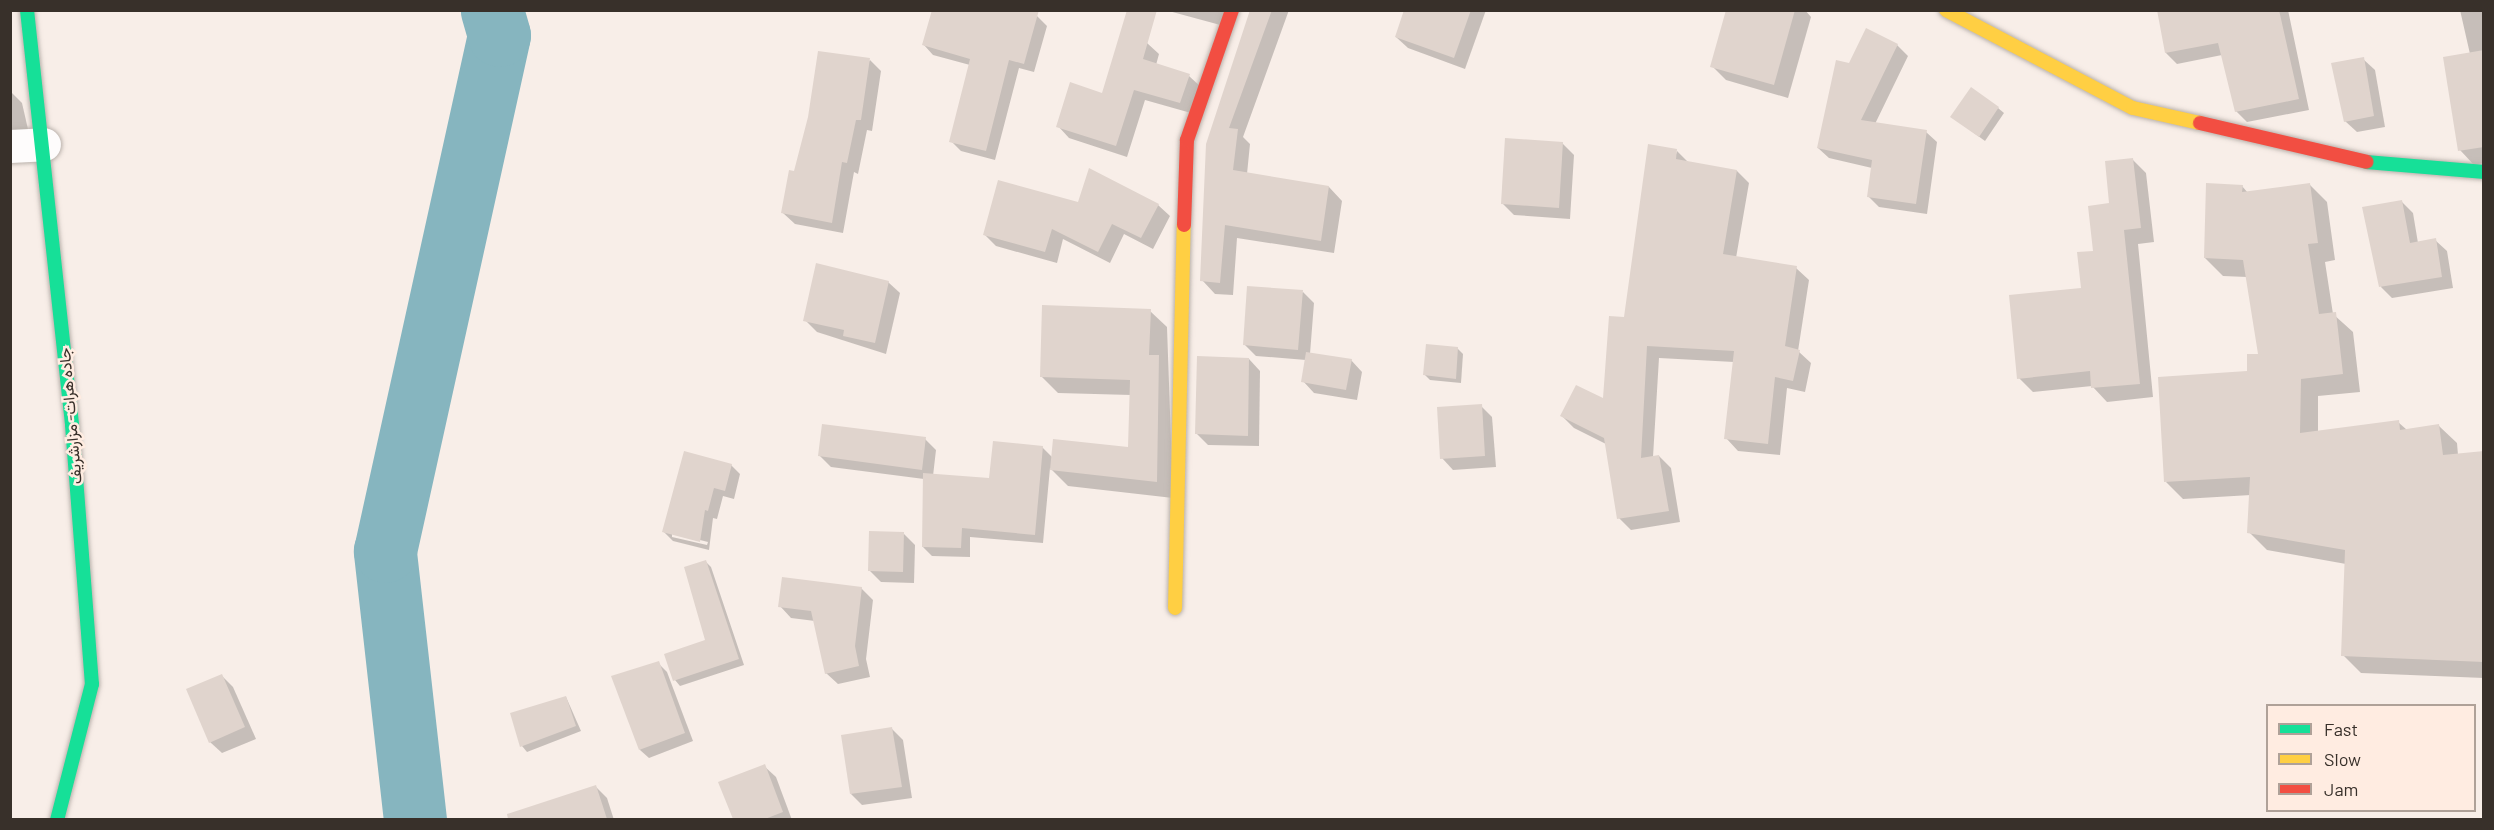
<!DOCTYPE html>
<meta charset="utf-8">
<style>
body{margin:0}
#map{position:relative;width:2494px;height:830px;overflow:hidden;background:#f8eee8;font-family:Barlow,Vazirmatn,sans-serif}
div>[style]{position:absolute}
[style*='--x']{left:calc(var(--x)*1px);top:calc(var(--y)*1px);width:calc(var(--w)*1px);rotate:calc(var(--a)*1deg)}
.shadow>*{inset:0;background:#0003}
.river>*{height:63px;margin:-31.5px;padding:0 31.5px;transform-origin:31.5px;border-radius:31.5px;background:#86b5bf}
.building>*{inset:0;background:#e0d4cd}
.roads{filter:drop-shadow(0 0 2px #bab2ac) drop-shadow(0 0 2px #bab2ac)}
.street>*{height:33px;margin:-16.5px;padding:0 16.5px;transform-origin:16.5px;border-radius:16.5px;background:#fefcfc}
.fast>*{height:14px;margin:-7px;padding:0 7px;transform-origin:7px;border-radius:7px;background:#16e098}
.slow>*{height:14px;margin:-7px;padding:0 7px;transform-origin:7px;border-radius:7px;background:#ffcf43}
.jam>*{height:14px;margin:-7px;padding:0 7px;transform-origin:7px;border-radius:7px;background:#f24e42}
span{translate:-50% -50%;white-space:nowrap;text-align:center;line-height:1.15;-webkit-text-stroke:5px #ffece1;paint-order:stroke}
.street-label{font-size:16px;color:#38302a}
.frame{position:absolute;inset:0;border:12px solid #38302a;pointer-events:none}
.legend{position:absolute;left:2266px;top:704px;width:210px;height:108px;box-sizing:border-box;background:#ffece1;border:2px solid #afa198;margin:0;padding:8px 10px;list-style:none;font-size:18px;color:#38302a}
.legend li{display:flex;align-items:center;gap:12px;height:30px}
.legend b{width:30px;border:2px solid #afa198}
</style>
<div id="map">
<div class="shadow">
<div style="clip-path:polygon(1165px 10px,1232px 10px,1224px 26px)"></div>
<div style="clip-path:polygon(1251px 10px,1289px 10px,1243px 137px,1250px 144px,1247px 174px,1329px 187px,1342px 201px,1334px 253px,1237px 238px,1233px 295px,1215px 294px,1202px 280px,1207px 144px)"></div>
<div style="clip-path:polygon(1405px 10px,1486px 10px,1465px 69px,1408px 48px,1396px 37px)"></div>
<div style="clip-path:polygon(1727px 10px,1805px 10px,1811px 17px,1788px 98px,1726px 80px,1712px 66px)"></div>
<div style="clip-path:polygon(2158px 10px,2288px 10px,2309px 110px,2247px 122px,2236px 111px,2222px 55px,2177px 64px,2166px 53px)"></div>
<div style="clip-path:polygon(2460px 10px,2484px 10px,2484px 163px,2474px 165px,2460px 150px,2470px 54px)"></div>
<div style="clip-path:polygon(1037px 16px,1047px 26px,1034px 72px,1019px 68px,995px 160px,961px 151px,951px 141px,970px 65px,933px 55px,924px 45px)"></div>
<div style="clip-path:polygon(1147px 43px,1159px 54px,1156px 65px,1189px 76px,1201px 87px,1191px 113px,1145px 100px,1127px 157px,1069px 138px,1058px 126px,1103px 95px)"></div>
<div style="clip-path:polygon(1897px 45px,1908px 56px,1875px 124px,1926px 132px,1937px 142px,1927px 214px,1879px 207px,1868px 196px,1872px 168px,1829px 158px,1818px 148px,1850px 64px)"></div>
<div style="clip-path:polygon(2363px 59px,2375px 70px,2385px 127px,2357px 132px,2345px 121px)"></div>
<div style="clip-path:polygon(870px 60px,881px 71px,872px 131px,867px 130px,858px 174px,854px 172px,843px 233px,795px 224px,783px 213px,795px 173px)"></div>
<div style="clip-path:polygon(10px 91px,22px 103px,30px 138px,10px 143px)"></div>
<div style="clip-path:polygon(1998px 108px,2004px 113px,1985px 141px,1952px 117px)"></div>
<div style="clip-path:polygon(1562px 143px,1574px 155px,1570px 219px,1514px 215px,1502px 203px)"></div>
<div style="clip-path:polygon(1677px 151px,1689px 163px,1737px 171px,1749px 183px,1736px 258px,1796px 268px,1809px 280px,1798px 351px,1811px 363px,1805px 392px,1787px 388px,1780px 455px,1738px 451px,1726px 438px,1734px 362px,1659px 358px,1653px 457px,1659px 456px,1671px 468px,1680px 522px,1631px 530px,1619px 518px,1606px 444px,1574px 428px,1562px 416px,1604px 400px)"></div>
<div style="clip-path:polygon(2132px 159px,2146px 173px,2154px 242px,2138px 244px,2153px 397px,2107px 402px,2092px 386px,2033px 392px,2019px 378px,2083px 289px,2111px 204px)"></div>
<div style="clip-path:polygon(2309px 184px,2327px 202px,2335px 260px,2325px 262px,2333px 314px,2353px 332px,2360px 392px,2318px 396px,2318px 432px,2398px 422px,2407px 430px,2439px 426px,2457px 443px,2458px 455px,2484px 453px,2484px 678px,2361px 673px,2343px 655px,2346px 564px,2267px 550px,2249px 532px,2251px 495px,2183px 499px,2166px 482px,2260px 356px,2247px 277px,2223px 276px,2205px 258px,2242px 186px,2248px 193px)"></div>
<div style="clip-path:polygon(2401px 201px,2413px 213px,2418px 243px,2435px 240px,2447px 251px,2453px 288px,2392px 298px,2381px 287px)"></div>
<div style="clip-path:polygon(1079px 204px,1158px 205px,1170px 216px,1153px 249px,1124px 234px,1110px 263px,1063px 239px,1057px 263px,996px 246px,985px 235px)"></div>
<div style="clip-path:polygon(888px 282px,900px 293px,886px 354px,817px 332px,805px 320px)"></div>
<div style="clip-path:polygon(1303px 292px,1314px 303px,1310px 354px,1351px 360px,1362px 372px,1357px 400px,1314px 393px,1303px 381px,1306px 360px,1256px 356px,1245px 345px)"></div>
<div style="clip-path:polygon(1150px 311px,1167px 327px,1173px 498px,1068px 486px,1050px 468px,1043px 543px,970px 537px,970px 557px,932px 556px,923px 547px,924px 479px,831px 467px,820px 456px,925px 439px,936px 450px,933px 476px,990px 479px,1042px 447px,1053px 458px,1129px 449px,1131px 395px,1058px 393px,1041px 376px)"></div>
<div style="clip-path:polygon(1457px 348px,1463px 354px,1461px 383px,1430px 380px,1425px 375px)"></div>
<div style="clip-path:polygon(1249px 359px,1260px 371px,1259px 446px,1208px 445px,1197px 434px)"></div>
<div style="clip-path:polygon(1481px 406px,1492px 417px,1496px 467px,1453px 470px,1442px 458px)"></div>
<div style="clip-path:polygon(evenodd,731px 465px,740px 474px,734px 499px,723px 496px,717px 519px,713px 518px,709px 550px,673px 541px,664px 532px,731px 465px,672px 533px,708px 542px,707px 545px,672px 537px,672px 533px)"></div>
<div style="clip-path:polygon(904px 534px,915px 545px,914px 583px,881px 582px,869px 570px)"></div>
<div style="clip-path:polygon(706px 562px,711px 567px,744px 665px,680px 686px,675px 680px,707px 641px)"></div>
<div style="clip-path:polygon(861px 588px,873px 600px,866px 659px,870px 677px,838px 684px,826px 673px,815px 621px,791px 618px,780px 606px)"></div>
<div style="clip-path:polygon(658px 663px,667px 672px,693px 741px,649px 758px,640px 750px)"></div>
<div style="clip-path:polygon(222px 676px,233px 687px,256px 739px,222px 753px,210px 742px)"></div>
<div style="clip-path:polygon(566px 697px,581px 731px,527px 752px,522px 746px)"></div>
<div style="clip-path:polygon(892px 729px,903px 740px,912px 798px,862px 805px,851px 794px)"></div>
<div style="clip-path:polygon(764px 766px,776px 777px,792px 820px,734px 820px,720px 783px)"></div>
<div style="clip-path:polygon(596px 787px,607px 798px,614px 820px,560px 820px,554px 800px)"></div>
</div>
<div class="river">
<div style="--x:415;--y:820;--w:271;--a:-96.4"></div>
<div style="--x:385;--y:551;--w:528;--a:-77.54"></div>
<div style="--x:499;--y:35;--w:26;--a:-106"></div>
</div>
<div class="building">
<div style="clip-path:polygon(932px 10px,1039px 10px,1024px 64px,1009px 60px,986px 151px,949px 142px,970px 59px,922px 45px)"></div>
<div style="clip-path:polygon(1127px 10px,1157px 10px,1143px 59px,1190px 74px,1180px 103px,1134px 90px,1116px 146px,1056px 127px,1070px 82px,1102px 93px)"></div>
<div style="clip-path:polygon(1250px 10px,1272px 10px,1229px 128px,1238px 129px,1233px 170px,1329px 186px,1321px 241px,1225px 225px,1220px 283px,1200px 281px,1206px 144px)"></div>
<div style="clip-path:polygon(1404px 10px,1471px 10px,1454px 58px,1395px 37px)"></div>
<div style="clip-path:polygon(1726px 10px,1795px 10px,1774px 85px,1710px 67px)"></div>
<div style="clip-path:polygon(2157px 10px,2279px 10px,2299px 99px,2235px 112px,2218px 43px,2165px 53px)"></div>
<div style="clip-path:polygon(1866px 28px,1898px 44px,1861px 120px,1927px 130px,1916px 204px,1867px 197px,1872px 160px,1817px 148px,1836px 60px,1849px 63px)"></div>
<div style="clip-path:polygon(2484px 50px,2484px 147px,2458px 151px,2443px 57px)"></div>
<div style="clip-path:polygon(818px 51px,870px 58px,861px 120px,856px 120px,847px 163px,842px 162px,832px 223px,781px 213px,789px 170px,794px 171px,808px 117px)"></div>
<div style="clip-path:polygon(2364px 57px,2374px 116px,2344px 122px,2331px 63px)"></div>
<div style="clip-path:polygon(1971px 87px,1999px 107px,1979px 137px,1950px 117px)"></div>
<div style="clip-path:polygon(1505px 138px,1563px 142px,1559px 208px,1501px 204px)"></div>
<div style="clip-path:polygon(1648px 144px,1677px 149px,1676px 159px,1737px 170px,1723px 254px,1797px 266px,1785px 346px,1800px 350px,1793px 381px,1775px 377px,1768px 444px,1724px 439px,1734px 351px,1647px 346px,1641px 458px,1659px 455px,1669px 511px,1617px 519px,1604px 438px,1560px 416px,1576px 385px,1603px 398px,1609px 316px,1624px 317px)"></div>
<div style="clip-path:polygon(2133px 158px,2141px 228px,2124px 230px,2140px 384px,2091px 388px,2090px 371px,2017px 379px,2009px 295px,2081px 288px,2077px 252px,2093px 251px,2088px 206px,2109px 203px,2105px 161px)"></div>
<div style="clip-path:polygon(1089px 168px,1159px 204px,1141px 238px,1112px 224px,1098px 252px,1052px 229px,1045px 252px,983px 235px,998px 180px,1078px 202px)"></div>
<div style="clip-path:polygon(2206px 183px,2243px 185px,2242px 192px,2310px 183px,2318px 243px,2308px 244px,2319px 314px,2336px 312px,2343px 374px,2301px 379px,2300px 433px,2399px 420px,2400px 430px,2439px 424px,2443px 455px,2484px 451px,2484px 662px,2341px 656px,2345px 550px,2247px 533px,2250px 477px,2164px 482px,2158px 377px,2247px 371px,2247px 354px,2258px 354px,2243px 260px,2204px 258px)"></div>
<div style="clip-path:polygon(2402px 200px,2410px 243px,2436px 238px,2442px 277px,2379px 287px,2362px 207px)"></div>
<div style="clip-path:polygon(816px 263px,889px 281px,875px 343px,843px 336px,844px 330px,803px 321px)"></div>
<div style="clip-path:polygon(1247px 286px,1303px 290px,1298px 350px,1243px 345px)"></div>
<div style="clip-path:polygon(1042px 305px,1151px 309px,1149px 355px,1159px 355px,1157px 482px,1050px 470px,1053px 439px,1128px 447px,1130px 380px,1040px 377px)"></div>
<div style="clip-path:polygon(1426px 344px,1458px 347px,1456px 379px,1423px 375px)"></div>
<div style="clip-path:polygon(1306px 352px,1352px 359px,1346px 390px,1301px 382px)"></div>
<div style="clip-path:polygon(1197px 356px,1249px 358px,1248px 436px,1195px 434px)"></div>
<div style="clip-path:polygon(1482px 404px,1485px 456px,1440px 459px,1437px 407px)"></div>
<div style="clip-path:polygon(822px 424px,926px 437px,922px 470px,818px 456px)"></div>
<div style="clip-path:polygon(993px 441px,1043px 446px,1035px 535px,962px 528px,961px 548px,922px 547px,923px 473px,989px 478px)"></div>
<div style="clip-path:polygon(684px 451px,732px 464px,725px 491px,714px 488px,708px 511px,705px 510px,700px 542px,662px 532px)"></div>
<div style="clip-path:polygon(869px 531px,904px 532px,903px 572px,868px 571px)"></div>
<div style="clip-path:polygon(706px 560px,739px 659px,673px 681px,664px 654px,705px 640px,684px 567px)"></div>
<div style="clip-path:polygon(782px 577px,862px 587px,855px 646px,859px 666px,825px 674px,811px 611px,778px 607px)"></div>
<div style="clip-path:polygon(659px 661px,685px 733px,639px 750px,611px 676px)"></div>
<div style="clip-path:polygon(222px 674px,245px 727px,209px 743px,186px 689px)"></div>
<div style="clip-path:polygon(566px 696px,576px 726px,520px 747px,510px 713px)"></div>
<div style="clip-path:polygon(892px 727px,902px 787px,850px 794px,841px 735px)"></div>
<div style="clip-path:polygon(765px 764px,783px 812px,765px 819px,733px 819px,718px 782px)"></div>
<div style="clip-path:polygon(596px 785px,607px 819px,508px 819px,507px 814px)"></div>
</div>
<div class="roads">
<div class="street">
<div style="--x:10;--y:146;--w:34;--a:-3"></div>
</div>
<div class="fast">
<div style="--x:27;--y:10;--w:417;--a:83.8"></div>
<div style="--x:72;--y:425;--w:260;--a:85.6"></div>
<div style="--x:92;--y:684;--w:140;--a:104.4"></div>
<div style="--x:2367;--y:162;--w:117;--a:4.9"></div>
</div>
<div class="slow">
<div style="--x:1946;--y:10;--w:211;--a:27.7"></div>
<div style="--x:2133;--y:108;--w:69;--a:12.6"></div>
<div style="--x:1175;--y:608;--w:383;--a:-88.7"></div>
</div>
<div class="jam">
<div style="--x:2200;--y:123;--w:171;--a:13.1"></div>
<div style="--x:1184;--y:225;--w:85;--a:-88"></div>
<div style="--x:1187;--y:140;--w:138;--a:-70.9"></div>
</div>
</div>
<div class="street-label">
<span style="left:70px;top:416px;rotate:-95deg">جاده هرات- مزارشریف</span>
</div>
<div class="frame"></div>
<ul class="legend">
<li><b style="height:8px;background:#16e098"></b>Fast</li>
<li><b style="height:8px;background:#ffcf43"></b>Slow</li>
<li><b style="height:8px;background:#f24e42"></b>Jam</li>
</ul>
</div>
